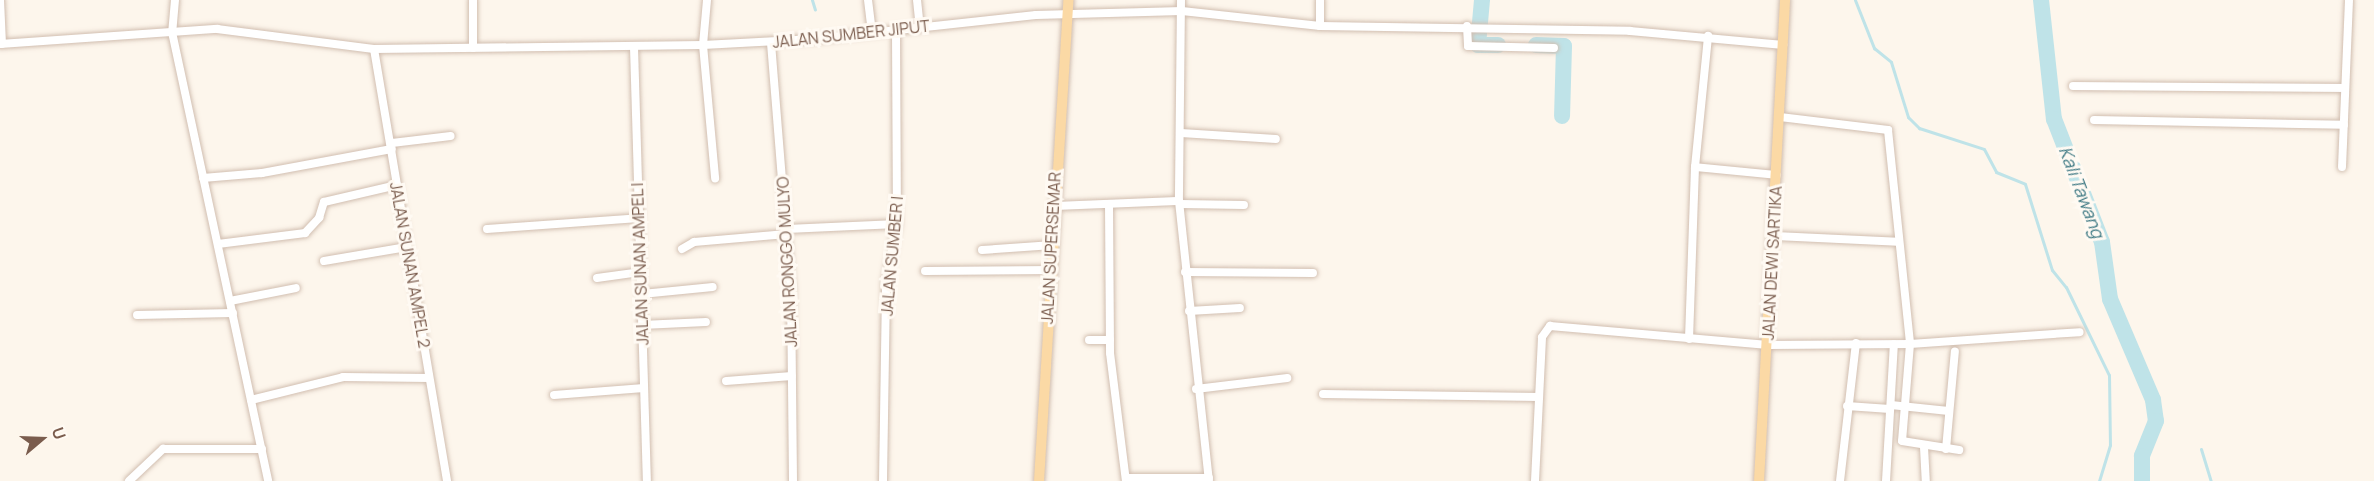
<!DOCTYPE html>
<style>
body{margin:0}
#map{position:relative;width:2374px;height:481px;overflow:hidden;background:#fdf6ec;font-family:Manrope,sans-serif}
div>[style]{position:absolute}
[style*='--x']{left:calc(var(--x)*1px);top:calc(var(--y)*1px);width:calc(var(--w)*1px);rotate:calc(var(--a)*1deg)}
.stream>*{height:3px;margin:-1.5px;padding:0 1.5px;transform-origin:1.5px;border-radius:1.5px;background:#bfe3e8}
.river>*{height:16px;margin:-8px;padding:0 8px;transform-origin:8px;border-radius:8px;background:#bfe3e8}
.roads{filter:drop-shadow(0 0 2px #d1beb0) drop-shadow(0 0 2px #d1beb0)}
.minor>*{height:8px;margin:-4px;padding:0 4px;transform-origin:4px;border-radius:4px;background:#fff}
.major>*{height:10px;margin:-5px;padding:0 5px;transform-origin:5px;border-radius:5px;background:#fbd9a5}
span{translate:-50% -50%;white-space:nowrap;text-align:center;line-height:1.15;-webkit-text-stroke:6px #fffaf3;paint-order:stroke}
.street-label{font-size:16px;color:#7a5c4d}
.water-label{font-size:18px;color:#437c86;font-style:italic}
.north{position:absolute;left:12px;top:409px;width:60px;height:60px;-webkit-text-stroke:4px #fffaf3;paint-order:stroke;rotate:71deg;font-size:16px;font-weight:700;line-height:24px;text-align:center;color:#7a5c4d}
.north::after{content:'';display:block;margin:auto;width:21px;height:27px;background:#7a5c4d;clip-path:polygon(50% 0,100% 100%,50% 72%,0 100%)}
</style>
<div id="map">
<div class="stream">
<div style="--x:812;--y:0;--w:10;--a:73"></div>
<div style="--x:1855;--y:0;--w:52;--a:68.4"></div>
<div style="--x:1874;--y:48;--w:22;--a:39"></div>
<div style="--x:1891;--y:62;--w:58;--a:72.8"></div>
<div style="--x:1908;--y:117;--w:16;--a:45"></div>
<div style="--x:1919;--y:128;--w:68;--a:17.9"></div>
<div style="--x:1984;--y:149;--w:26;--a:62"></div>
<div style="--x:1996;--y:172;--w:31;--a:22"></div>
<div style="--x:2025;--y:184;--w:90;--a:72.6"></div>
<div style="--x:2052;--y:270;--w:22;--a:51"></div>
<div style="--x:2066;--y:287;--w:98;--a:64"></div>
<div style="--x:2109;--y:375;--w:70;--a:89.2"></div>
<div style="--x:2110;--y:445;--w:38;--a:107"></div>
<div style="--x:2201;--y:449;--w:34;--a:73"></div>
</div>
<div class="river">
<div style="--x:1482;--y:0;--w:45;--a:95.1"></div>
<div style="--x:1478;--y:45;--w:20;--a:0"></div>
<div style="--x:2041;--y:0;--w:120;--a:83.8"></div>
<div style="--x:2054;--y:119;--w:132;--a:68.7"></div>
<div style="--x:2102;--y:242;--w:58;--a:82"></div>
<div style="--x:2110;--y:299;--w:110;--a:66.9"></div>
<div style="--x:2153;--y:400;--w:21;--a:82"></div>
<div style="--x:2156;--y:421;--w:38;--a:112"></div>
<div style="--x:2142;--y:456;--w:25;--a:90"></div>
<div style="--x:1536;--y:45;--w:28;--a:2"></div>
<div style="--x:1564;--y:46;--w:70;--a:91.6"></div>
</div>
<div class="roads">
<div class="minor">
<div style="--x:0;--y:0;--w:44;--a:87.4"></div>
<div style="--x:175;--y:0;--w:32;--a:95"></div>
<div style="--x:172;--y:32;--w:459;--a:77.9"></div>
<div style="--x:707;--y:0;--w:45;--a:95.1"></div>
<div style="--x:703;--y:45;--w:134;--a:84.8"></div>
<div style="--x:868;--y:0;--w:33;--a:83"></div>
<div style="--x:917;--y:0;--w:27;--a:84"></div>
<div style="--x:1181;--y:0;--w:201;--a:90.6"></div>
<div style="--x:1179;--y:201;--w:282;--a:83.9"></div>
<div style="--x:1320;--y:0;--w:26;--a:90"></div>
<div style="--x:1467;--y:26;--w:20;--a:87"></div>
<div style="--x:1468;--y:46;--w:86;--a:1.3"></div>
<div style="--x:771;--y:43;--w:247;--a:85.4"></div>
<div style="--x:791;--y:289;--w:192;--a:89.4"></div>
<div style="--x:0;--y:44;--w:218;--a:-4"></div>
<div style="--x:217;--y:29;--w:158;--a:7.3"></div>
<div style="--x:374;--y:49;--w:329;--a:-0.7"></div>
<div style="--x:703;--y:45;--w:112;--a:-3.1"></div>
<div style="--x:815;--y:39;--w:222;--a:-6.2"></div>
<div style="--x:1036;--y:15;--w:146;--a:-1.6"></div>
<div style="--x:1182;--y:11;--w:139;--a:6.2"></div>
<div style="--x:1320;--y:26;--w:310;--a:0.9"></div>
<div style="--x:1630;--y:31;--w:154;--a:5.2"></div>
<div style="--x:634;--y:47;--w:434;--a:88.3"></div>
<div style="--x:473;--y:48;--w:48;--a:-90"></div>
<div style="--x:374;--y:49;--w:438;--a:80.4"></div>
<div style="--x:2073;--y:86;--w:271;--a:0.4"></div>
<div style="--x:1780;--y:117;--w:109;--a:6.9"></div>
<div style="--x:1888;--y:130;--w:215;--a:84.1"></div>
<div style="--x:1910;--y:344;--w:97;--a:94.7"></div>
<div style="--x:1902;--y:441;--w:58;--a:9"></div>
<div style="--x:2094;--y:120;--w:250;--a:1.1"></div>
<div style="--x:1181;--y:133;--w:95;--a:3.6"></div>
<div style="--x:392;--y:143;--w:59;--a:-6.8"></div>
<div style="--x:1695;--y:167;--w:82;--a:5.6"></div>
<div style="--x:2342;--y:167;--w:167;--a:-87.6"></div>
<div style="--x:203;--y:178;--w:59;--a:-4.8"></div>
<div style="--x:262;--y:173;--w:132;--a:-10.5"></div>
<div style="--x:1181;--y:204;--w:63;--a:0.9"></div>
<div style="--x:1109;--y:205;--w:148;--a:89.6"></div>
<div style="--x:1110;--y:353;--w:129;--a:82.9"></div>
<div style="--x:1053;--y:206;--w:126;--a:-2.3"></div>
<div style="--x:487;--y:229;--w:152;--a:-4.1"></div>
<div style="--x:787;--y:229;--w:110;--a:-2.6"></div>
<div style="--x:1774;--y:236;--w:125;--a:2.7"></div>
<div style="--x:218;--y:244;--w:88;--a:-7.2"></div>
<div style="--x:305;--y:233;--w:21;--a:-47"></div>
<div style="--x:319;--y:218;--w:17;--a:-73"></div>
<div style="--x:324;--y:202;--w:75;--a:-13.1"></div>
<div style="--x:682;--y:249;--w:14;--a:-30"></div>
<div style="--x:694;--y:242;--w:93;--a:-4.9"></div>
<div style="--x:982;--y:250;--w:71;--a:-4"></div>
<div style="--x:324;--y:261;--w:84;--a:-9.6"></div>
<div style="--x:925;--y:271;--w:128;--a:-0.4"></div>
<div style="--x:1185;--y:272;--w:128;--a:0.4"></div>
<div style="--x:597;--y:278;--w:43;--a:-7.9"></div>
<div style="--x:641;--y:294;--w:72;--a:-5.6"></div>
<div style="--x:230;--y:301;--w:67;--a:-11.1"></div>
<div style="--x:1189;--y:311;--w:51;--a:-3.4"></div>
<div style="--x:137;--y:315;--w:96;--a:-1.2"></div>
<div style="--x:642;--y:325;--w:64;--a:-2.7"></div>
<div style="--x:1689;--y:339;--w:172;--a:-88"></div>
<div style="--x:1695;--y:167;--w:132;--a:-84.3"></div>
<div style="--x:1089;--y:340;--w:21;--a:0"></div>
<div style="--x:726;--y:381;--w:66;--a:-4.3"></div>
<div style="--x:1196;--y:389;--w:92;--a:-6.9"></div>
<div style="--x:1323;--y:394;--w:216;--a:0.8"></div>
<div style="--x:554;--y:395;--w:90;--a:-4.4"></div>
<div style="--x:251;--y:400;--w:95;--a:-14"></div>
<div style="--x:343;--y:377;--w:86;--a:0.7"></div>
<div style="--x:1891;--y:405;--w:58;--a:5.9"></div>
<div style="--x:1847;--y:406;--w:43;--a:4"></div>
<div style="--x:1924;--y:447;--w:34;--a:87"></div>
<div style="--x:1946;--y:449;--w:98;--a:-84.8"></div>
<div style="--x:1126;--y:478;--w:83;--a:0"></div>
<div style="--x:129;--y:481;--w:47;--a:-43.3"></div>
<div style="--x:163;--y:449;--w:99;--a:0"></div>
<div style="--x:883;--y:481;--w:198;--a:-89.1"></div>
<div style="--x:886;--y:283;--w:60;--a:-79.4"></div>
<div style="--x:897;--y:224;--w:193;--a:-90.3"></div>
<div style="--x:1535;--y:481;--w:144;--a:-87.2"></div>
<div style="--x:1542;--y:337;--w:14;--a:-54"></div>
<div style="--x:1550;--y:326;--w:219;--a:5"></div>
<div style="--x:1768;--y:345;--w:142;--a:-0.4"></div>
<div style="--x:1910;--y:344;--w:170;--a:-4"></div>
<div style="--x:1840;--y:481;--w:139;--a:-83.4"></div>
<div style="--x:1886;--y:481;--w:137;--a:-86.7"></div>
</div>
<div class="major">
<div style="--x:1039;--y:481;--w:482;--a:-86.5"></div>
<div style="--x:1759;--y:481;--w:482;--a:-86.9"></div>
</div>
</div>
<div class="street-label">
<span style="left:851px;top:34px;rotate:-6deg">JALAN SUMBER JIPUT</span>
<span style="left:1051px;top:248px;rotate:-87deg">JALAN SUPERSEMAR</span>
<span style="left:892px;top:256px;rotate:-85deg">JALAN SUMBER I</span>
<span style="left:787px;top:262px;rotate:-93deg">JALAN RONGGO MULYO</span>
<span style="left:1772px;top:263px;rotate:-87deg">JALAN DEWI SARTIKA</span>
<span style="left:640px;top:264px;rotate:-92deg">JALAN SUNAN AMPEL I</span>
<span style="left:410px;top:265px;rotate:80deg">JALAN SUNAN AMPEL 2</span>
</div>
<div class="water-label">
<span style="left:2082px;top:192px;rotate:69deg">Kali Tawang</span>
</div>
<div class="north">U</div>
</div>
